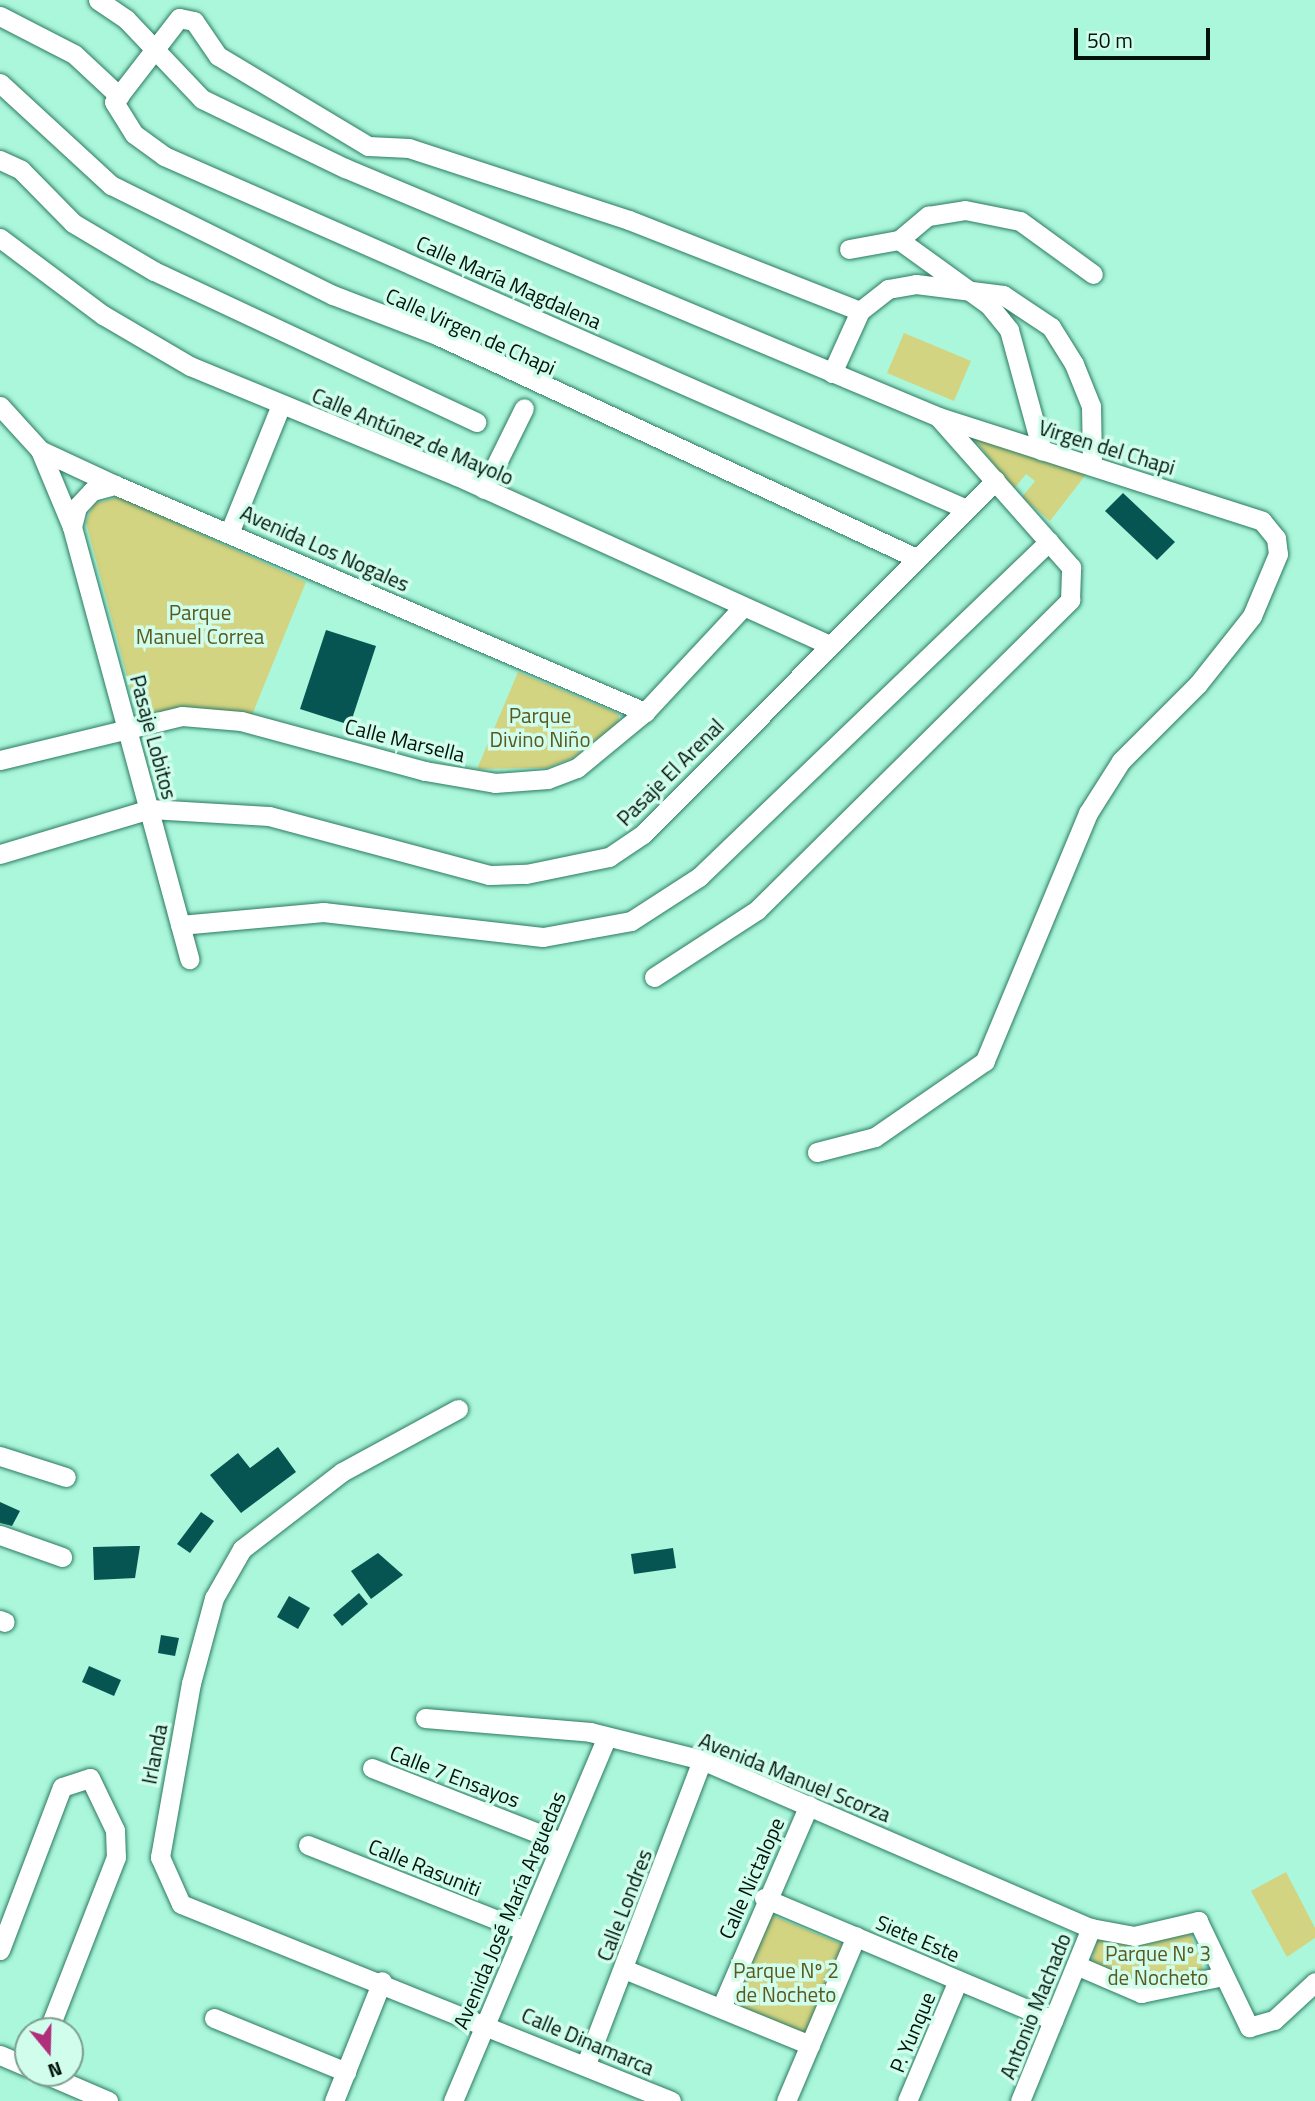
<!DOCTYPE html>
<meta charset="utf-8">
<style>
body{margin:0}
#map{position:relative;width:1315px;height:2101px;overflow:hidden;background:#aaf7db;font-family:"Titillium Web",sans-serif}
div>[style]{position:absolute}
[style*='--x']{left:calc(var(--x)*1px);top:calc(var(--y)*1px);width:calc(var(--w)*1px);rotate:calc(var(--a)*1deg)}
.green>*{inset:0;background:#d3d481}
.building>*{inset:0;background:#075552}
.roads{filter:drop-shadow(0 0 2px #2c7a62) drop-shadow(0 0 2px #2c7a62)}
.minor>*{height:19px;margin:-9.5px;padding:0 9.5px;transform-origin:9.5px;border-radius:9.5px;background:#fff}
span{translate:-50% -50%;white-space:nowrap;text-align:center;line-height:1.15;-webkit-text-stroke:7px #d1fdec;paint-order:stroke}
.street-label{font-size:21px;color:#00130c}
.park-label{font-size:21px;color:#5a5a20}
.north{position:absolute;left:14px;top:2017px;width:70px;height:70px;box-sizing:border-box;background:#d1fdec;border:2px solid #7d9f92;border-radius:50%;rotate:161deg;font-size:19px;font-weight:700;line-height:28px;text-align:center;color:#00130c}
.north::after{content:'';display:block;margin:auto;width:24px;height:32px;background:#b02f7a;clip-path:polygon(50% 0,100% 100%,50% 72%,0 100%)}
.scale{position:absolute;left:1074px;top:28px;width:136px;height:32px;box-sizing:border-box;border:4px solid #00130c;border-top:0;padding-left:9px;font-size:21px;line-height:24px;white-space:nowrap;color:#00130c;-webkit-text-stroke:5px #d1fdec;paint-order:stroke}
</style>
<div id="map">
<div class="green">
<div style="clip-path:polygon(904px 333px,971px 361px,954px 401px,887px 373px)"></div>
<div style="clip-path:polygon(974px 439px,1084px 470px,1087px 473px,1050px 521px,1022px 497px,1035px 481px,1026px 474px,1014px 489px)"></div>
<div style="clip-path:polygon(119px 497px,306px 582px,252px 715px,189px 707px,138px 717px,86px 523px,93px 504px)"></div>
<div style="clip-path:polygon(518px 672px,619px 714px,618px 722px,573px 758px,547px 768px,477px 769px)"></div>
<div style="clip-path:polygon(1286px 1872px,1315px 1928px,1315px 1938px,1287px 1957px,1251px 1891px)"></div>
<div style="clip-path:polygon(771px 1915px,846px 1946px,808px 2040px,729px 2008px)"></div>
<div style="clip-path:polygon(1190px 1933px,1205px 1974px,1144px 1987px,1091px 1964px,1097px 1939px,1144px 1945px)"></div>
</div>
<div class="building">
<div style="clip-path:polygon(1123px 493px,1175px 542px,1157px 560px,1105px 511px)"></div>
<div style="clip-path:polygon(326px 630px,376px 646px,350px 725px,300px 709px)"></div>
<div style="clip-path:polygon(278px 1447px,296px 1472px,241px 1513px,210px 1475px,238px 1453px,250px 1468px)"></div>
<div style="clip-path:polygon(0 1502px,20px 1511px,12px 1526px,0 1523px)"></div>
<div style="clip-path:polygon(201px 1512px,214px 1521px,190px 1553px,177px 1544px)"></div>
<div style="clip-path:polygon(133px 1546px,140px 1546px,135px 1578px,94px 1580px,93px 1547px)"></div>
<div style="clip-path:polygon(673px 1548px,676px 1568px,634px 1574px,631px 1554px)"></div>
<div style="clip-path:polygon(378px 1553px,403px 1575px,371px 1599px,351px 1571px)"></div>
<div style="clip-path:polygon(359px 1593px,368px 1604px,342px 1626px,333px 1615px)"></div>
<div style="clip-path:polygon(289px 1596px,310px 1608px,298px 1629px,277px 1617px)"></div>
<div style="clip-path:polygon(161px 1635px,179px 1638px,175px 1656px,158px 1653px)"></div>
<div style="clip-path:polygon(89px 1666px,121px 1680px,114px 1696px,82px 1682px)"></div>
</div>
<div class="roads">
<div class="minor">
<div style="--x:98;--y:0;--w:34;--a:34"></div>
<div style="--x:126;--y:19;--w:110;--a:46.5"></div>
<div style="--x:202;--y:99;--w:159;--a:25.8"></div>
<div style="--x:345;--y:168;--w:644;--a:22.74"></div>
<div style="--x:939;--y:417;--w:339;--a:17.8"></div>
<div style="--x:1262;--y:521;--w:22;--a:51"></div>
<div style="--x:1276;--y:538;--w:16;--a:83"></div>
<div style="--x:1278;--y:554;--w:67;--a:112.8"></div>
<div style="--x:1252;--y:616;--w:87;--a:128.5"></div>
<div style="--x:1198;--y:684;--w:109;--a:135"></div>
<div style="--x:1121;--y:761;--w:62;--a:122.4"></div>
<div style="--x:1088;--y:813;--w:269;--a:112.6"></div>
<div style="--x:985;--y:1061;--w:134;--a:145.4"></div>
<div style="--x:875;--y:1137;--w:60;--a:165.5"></div>
<div style="--x:0;--y:16;--w:83;--a:27.2"></div>
<div style="--x:74;--y:54;--w:62;--a:43"></div>
<div style="--x:0;--y:83;--w:151;--a:42.6"></div>
<div style="--x:111;--y:185;--w:248;--a:26.4"></div>
<div style="--x:333;--y:295;--w:114;--a:21.1"></div>
<div style="--x:439;--y:336;--w:524;--a:24.95"></div>
<div style="--x:0;--y:160;--w:23;--a:25"></div>
<div style="--x:21;--y:170;--w:74;--a:45.5"></div>
<div style="--x:73;--y:223;--w:94;--a:30.7"></div>
<div style="--x:154;--y:271;--w:356;--a:25.1"></div>
<div style="--x:0;--y:238;--w:129;--a:36.8"></div>
<div style="--x:103;--y:315;--w:101;--a:30.4"></div>
<div style="--x:190;--y:366;--w:289;--a:22.4"></div>
<div style="--x:457;--y:476;--w:406;--a:24.4"></div>
<div style="--x:899;--y:240;--w:38;--a:-40"></div>
<div style="--x:928;--y:216;--w:37;--a:-9"></div>
<div style="--x:965;--y:210;--w:56;--a:11.3"></div>
<div style="--x:1020;--y:221;--w:90;--a:36"></div>
<div style="--x:849;--y:249;--w:51;--a:-10.2"></div>
<div style="--x:899;--y:240;--w:111;--a:35.8"></div>
<div style="--x:989;--y:305;--w:32;--a:51"></div>
<div style="--x:1009;--y:330;--w:125;--a:74.7"></div>
<div style="--x:860;--y:311;--w:248;--a:-158.5"></div>
<div style="--x:629;--y:220;--w:231;--a:-161.9"></div>
<div style="--x:409;--y:148;--w:41;--a:-177.2"></div>
<div style="--x:368;--y:146;--w:175;--a:-149"></div>
<div style="--x:218;--y:56;--w:42;--a:-124.4"></div>
<div style="--x:194;--y:21;--w:15;--a:-169"></div>
<div style="--x:179;--y:18;--w:106;--a:127.7"></div>
<div style="--x:114;--y:102;--w:38;--a:58"></div>
<div style="--x:134;--y:134;--w:37;--a:36"></div>
<div style="--x:164;--y:156;--w:874;--a:23.75"></div>
<div style="--x:832;--y:373;--w:68;--a:-65.7"></div>
<div style="--x:860;--y:311;--w:36;--a:-38"></div>
<div style="--x:888;--y:289;--w:28;--a:-10"></div>
<div style="--x:916;--y:284;--w:88;--a:7.2"></div>
<div style="--x:1003;--y:295;--w:58;--a:33.7"></div>
<div style="--x:1051;--y:327;--w:44;--a:58.1"></div>
<div style="--x:1074;--y:364;--w:45;--a:68"></div>
<div style="--x:1091;--y:406;--w:58;--a:89"></div>
<div style="--x:0;--y:406;--w:59;--a:47.7"></div>
<div style="--x:40;--y:450;--w:83;--a:25"></div>
<div style="--x:115;--y:485;--w:577;--a:23.19"></div>
<div style="--x:40;--y:450;--w:83;--a:67.4"></div>
<div style="--x:72;--y:527;--w:448;--a:74.8"></div>
<div style="--x:484;--y:489;--w:90;--a:-63.7"></div>
<div style="--x:72;--y:527;--w:21;--a:-76"></div>
<div style="--x:77;--y:507;--w:22;--a:-47"></div>
<div style="--x:92;--y:491;--w:24;--a:-15"></div>
<div style="--x:230;--y:531;--w:136;--a:-68"></div>
<div style="--x:0;--y:760;--w:187;--a:-13.6"></div>
<div style="--x:182;--y:716;--w:59;--a:4.8"></div>
<div style="--x:241;--y:721;--w:191;--a:15.2"></div>
<div style="--x:425;--y:771;--w:71;--a:9.7"></div>
<div style="--x:495;--y:783;--w:53;--a:-4.3"></div>
<div style="--x:548;--y:779;--w:31;--a:-21"></div>
<div style="--x:577;--y:768;--w:88;--a:-39.5"></div>
<div style="--x:645;--y:712;--w:141;--a:-47"></div>
<div style="--x:0;--y:854;--w:157;--a:-16.7"></div>
<div style="--x:150;--y:809;--w:119;--a:3.4"></div>
<div style="--x:269;--y:816;--w:228;--a:15"></div>
<div style="--x:489;--y:875;--w:37;--a:-2"></div>
<div style="--x:526;--y:874;--w:85;--a:-11.6"></div>
<div style="--x:609;--y:857;--w:41;--a:-34.1"></div>
<div style="--x:643;--y:834;--w:499;--a:-45.1"></div>
<div style="--x:180;--y:925;--w:144;--a:-5.2"></div>
<div style="--x:323;--y:912;--w:221;--a:6.5"></div>
<div style="--x:543;--y:937;--w:89;--a:-10.3"></div>
<div style="--x:631;--y:921;--w:81;--a:-32.9"></div>
<div style="--x:699;--y:877;--w:485;--a:-43.8"></div>
<div style="--x:654;--y:977;--w:123;--a:-33"></div>
<div style="--x:757;--y:910;--w:441;--a:-44.7"></div>
<div style="--x:1070;--y:600;--w:33;--a:-88"></div>
<div style="--x:1071;--y:567;--w:199;--a:-131.5"></div>
<div style="--x:458;--y:1409;--w:132;--a:151.5"></div>
<div style="--x:342;--y:1472;--w:126;--a:142.4"></div>
<div style="--x:242;--y:1549;--w:56;--a:119.7"></div>
<div style="--x:214;--y:1598;--w:88;--a:105.1"></div>
<div style="--x:191;--y:1683;--w:177;--a:100.1"></div>
<div style="--x:160;--y:1857;--w:51;--a:65.9"></div>
<div style="--x:181;--y:1904;--w:528;--a:21.9"></div>
<div style="--x:0;--y:1456;--w:69;--a:17.7"></div>
<div style="--x:0;--y:1535;--w:66;--a:19.5"></div>
<div style="--x:0;--y:1620;--w:5;--a:22"></div>
<div style="--x:425;--y:1718;--w:166;--a:4.8"></div>
<div style="--x:590;--y:1732;--w:115;--a:14"></div>
<div style="--x:702;--y:1760;--w:424;--a:23.4"></div>
<div style="--x:1091;--y:1928;--w:44;--a:10.5"></div>
<div style="--x:1134;--y:1936;--w:66;--a:-13.2"></div>
<div style="--x:1198;--y:1921;--w:118;--a:64.3"></div>
<div style="--x:1249;--y:2027;--w:26;--a:-16"></div>
<div style="--x:1274;--y:2020;--w:56;--a:-42.8"></div>
<div style="--x:372;--y:1768;--w:203;--a:21.4"></div>
<div style="--x:308;--y:1845;--w:233;--a:21.6"></div>
<div style="--x:764;--y:1898;--w:314;--a:22.9"></div>
<div style="--x:0;--y:1950;--w:174;--a:-69.2"></div>
<div style="--x:62;--y:1787;--w:29;--a:-18"></div>
<div style="--x:90;--y:1778;--w:58;--a:64.3"></div>
<div style="--x:115;--y:1830;--w:27;--a:88"></div>
<div style="--x:116;--y:1857;--w:187;--a:111.3"></div>
<div style="--x:1076;--y:1965;--w:71;--a:23.3"></div>
<div style="--x:1141;--y:1993;--w:84;--a:-11.7"></div>
<div style="--x:624;--y:1969;--w:201;--a:22.2"></div>
<div style="--x:721;--y:2008;--w:221;--a:-66.6"></div>
<div style="--x:214;--y:2018;--w:143;--a:22.2"></div>
<div style="--x:0;--y:2055;--w:30;--a:23"></div>
<div style="--x:586;--y:2064;--w:325;--a:-69.1"></div>
<div style="--x:43;--y:2073;--w:71;--a:23.3"></div>
<div style="--x:334;--y:2101;--w:129;--a:-68.2"></div>
<div style="--x:453;--y:2101;--w:395;--a:-67.1"></div>
<div style="--x:786;--y:2101;--w:179;--a:-67"></div>
<div style="--x:907;--y:2101;--w:131;--a:-67.1"></div>
<div style="--x:1020;--y:2101;--w:187;--a:-67.7"></div>
</div>
</div>
<div class="street-label">
<span style="left:509px;top:282px;rotate:24deg">Calle María Magdalena</span>
<span style="left:471px;top:331px;rotate:24deg">Calle Virgen de Chapi</span>
<span style="left:413px;top:436px;rotate:23deg">Calle Antúnez de Mayolo</span>
<span style="left:1107px;top:447px;rotate:17deg">Virgen del Chapi</span>
<span style="left:325px;top:548px;rotate:24deg">Avenida Los Nogales</span>
<span style="left:154px;top:737px;rotate:75deg">Pasaje Lobitos</span>
<span style="left:405px;top:740px;rotate:14deg">Calle Marsella</span>
<span style="left:670px;top:772px;rotate:-45deg">Pasaje El Arenal</span>
<span style="left:154px;top:1754px;rotate:-79deg">Irlanda</span>
<span style="left:455px;top:1776px;rotate:21deg">Calle 7 Ensayos</span>
<span style="left:795px;top:1777px;rotate:22deg">Avenida Manuel Scorza</span>
<span style="left:425px;top:1867px;rotate:22deg">Calle Rasuniti</span>
<span style="left:751px;top:1878px;rotate:-66deg">Calle Nictalope</span>
<span style="left:624px;top:1905px;rotate:-69deg">Calle Londres</span>
<span style="left:509px;top:1910px;rotate:-67deg">Avenida José María Arguedas</span>
<span style="left:918px;top:1938px;rotate:23deg">Siete Este</span>
<span style="left:1035px;top:2006px;rotate:-68deg">Antonio Machado</span>
<span style="left:912px;top:2032px;rotate:-67deg">P. Yunque</span>
<span style="left:588px;top:2041px;rotate:23deg">Calle Dinamarca</span>
</div>
<div class="park-label">
<span style="left:200px;top:624px">Parque<br>Manuel Correa</span>
<span style="left:540px;top:727px">Parque<br>Divino Niño</span>
<span style="left:1158px;top:1965px">Parque Nº 3<br>de Nocheto</span>
<span style="left:786px;top:1982px">Parque Nº 2<br>de Nocheto</span>
</div>
<div class="north">N</div>
<div class="scale">50 m</div>
</div>
